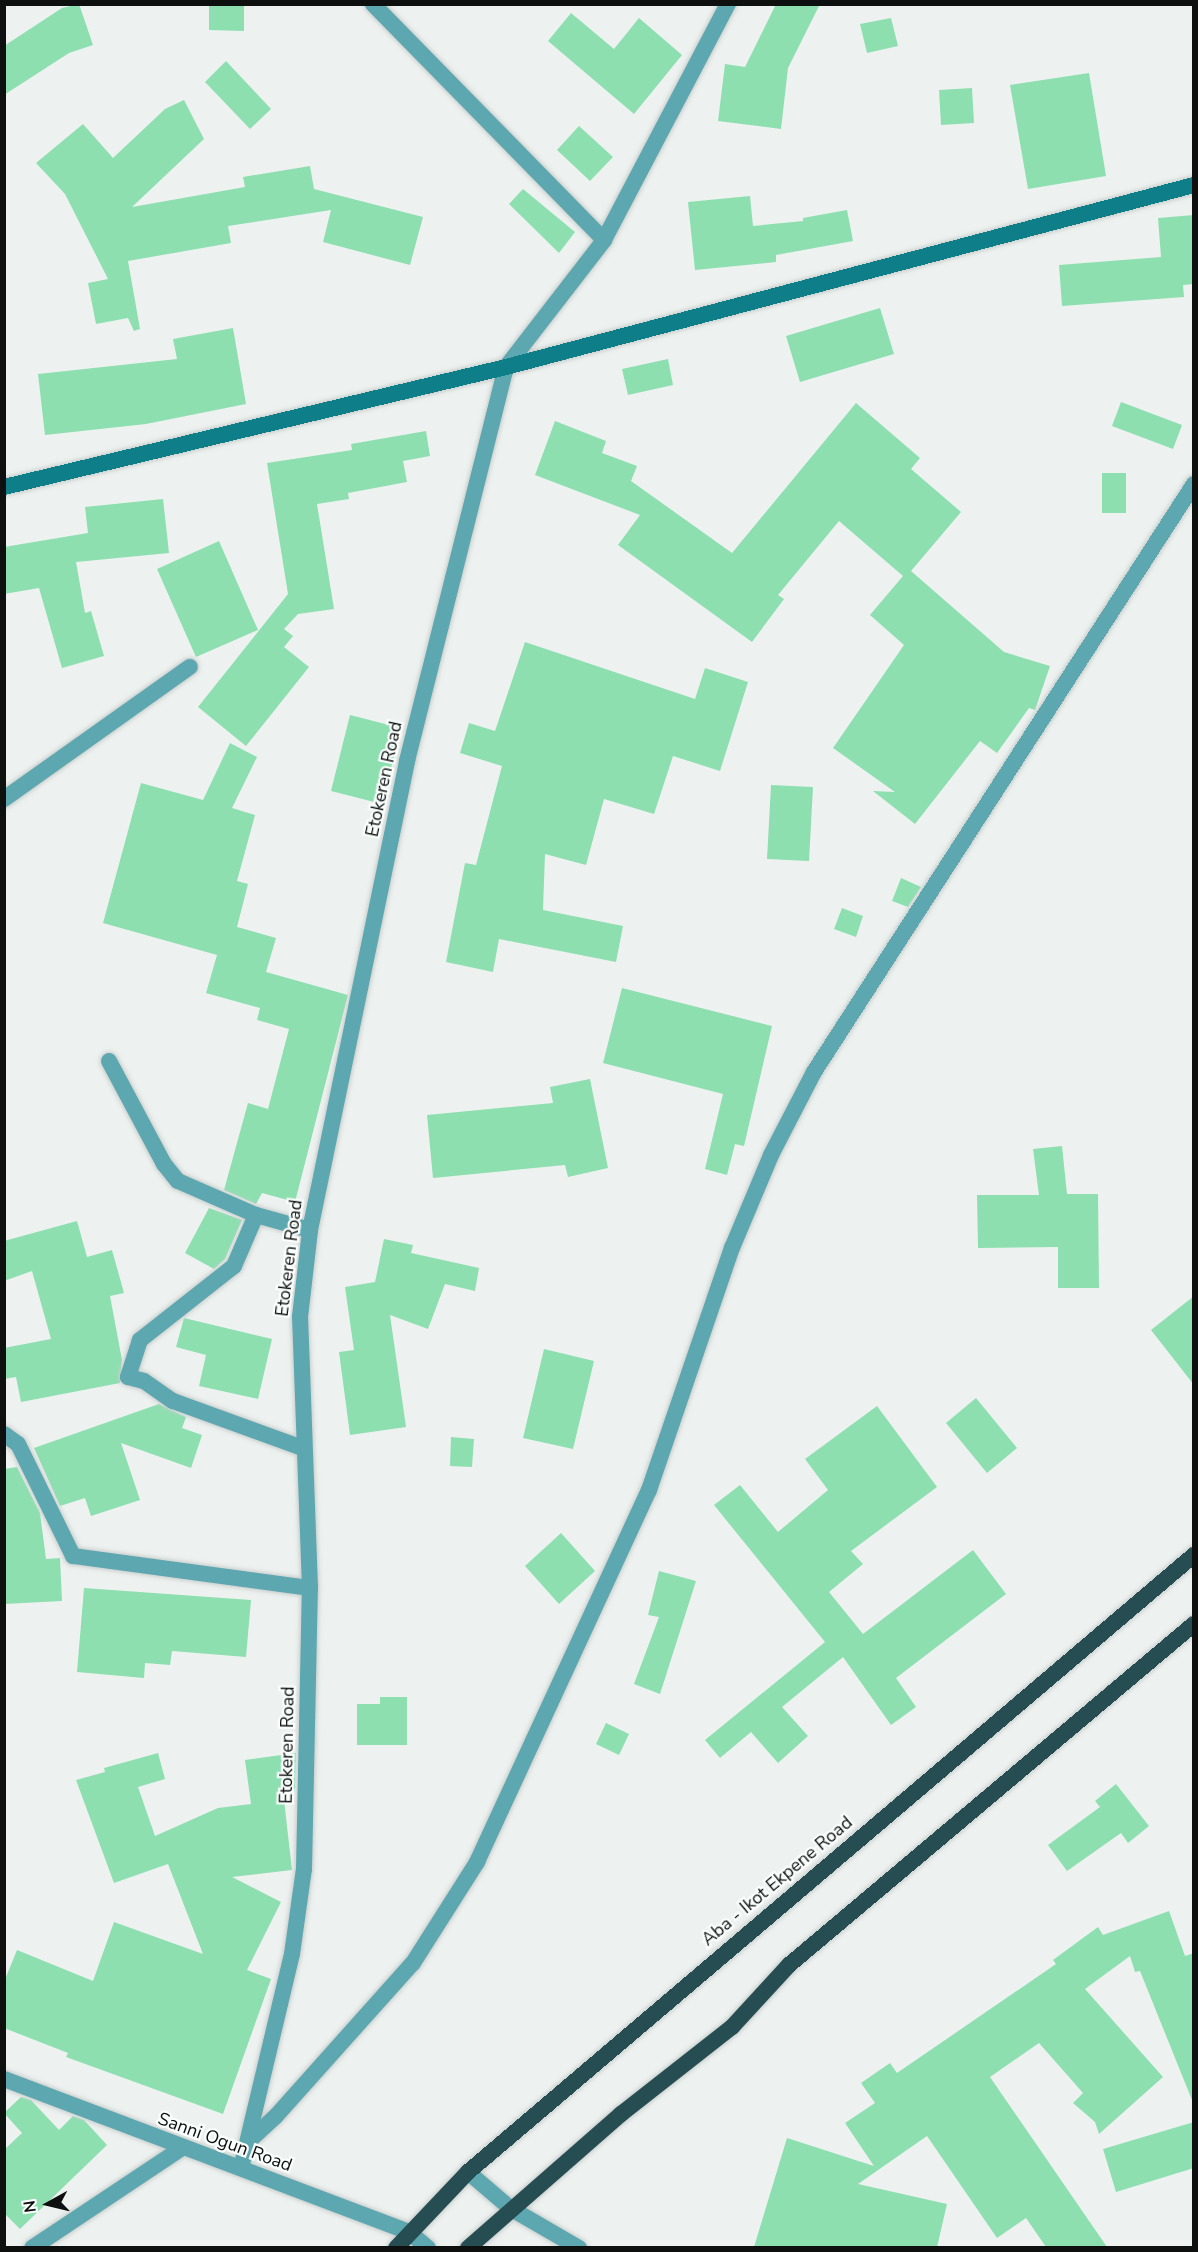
<!DOCTYPE html>
<style>
body{margin:0}
#map{position:relative;width:1198px;height:2252px;overflow:hidden;background:#edf2f0;font-family:"Nunito Sans",sans-serif}
div>[style]{position:absolute}
[style*='--x']{left:calc(var(--x)*1px);top:calc(var(--y)*1px);width:calc(var(--w)*1px);rotate:calc(var(--a)*1deg)}
.building>*{inset:0;background:#8ddfb0}
.roads{filter:drop-shadow(0 0 2px #c9cecc) drop-shadow(0 0 2px #c9cecc)}
.minor>*{height:16px;margin:-8px;padding:0 8px;transform-origin:8px;border-radius:8px;background:#5da7b0}
.secondary>*{height:16px;margin:-8px;padding:0 8px;transform-origin:8px;border-radius:8px;background:#0e7e89}
.trunk>*{height:16px;margin:-8px;padding:0 8px;transform-origin:8px;border-radius:8px;background:#264e52}
span{translate:-50% -50%;white-space:nowrap;text-align:center;line-height:1.15;-webkit-text-stroke:4.5px #fafffe;paint-order:stroke}
.street-label{font-size:18px;color:#0e100f}
.frame{position:absolute;inset:0;border:6px solid #0e100f;pointer-events:none}
.north{position:absolute;left:18px;top:2174px;width:60px;height:60px;-webkit-text-stroke:4px #fafffe;paint-order:stroke;rotate:262deg;font-size:16px;font-weight:700;line-height:24px;text-align:center;color:#0e100f}
.north::after{content:'';display:block;margin:auto;width:21px;height:27px;background:#0e100f;clip-path:polygon(50% 0,100% 100%,50% 72%,0 100%)}
</style>
<div id="map">
<div class="building">
<div style="clip-path:polygon(79px 4px,93px 45px,69px 53px,4px 95px,4px 46px,62px 8px)"></div>
<div style="clip-path:polygon(209px 4px,244px 4px,244px 31px,209px 30px)"></div>
<div style="clip-path:polygon(776px 4px,820px 4px,788px 68px,781px 129px,718px 121px,725px 64px,745px 67px)"></div>
<div style="clip-path:polygon(571px 13px,614px 49px,639px 18px,682px 55px,634px 114px,548px 41px)"></div>
<div style="clip-path:polygon(891px 18px,898px 46px,867px 53px,860px 24px)"></div>
<div style="clip-path:polygon(226px 61px,271px 109px,250px 129px,205px 82px)"></div>
<div style="clip-path:polygon(1089px 73px,1106px 176px,1028px 189px,1010px 85px)"></div>
<div style="clip-path:polygon(972px 88px,974px 123px,941px 125px,939px 90px)"></div>
<div style="clip-path:polygon(184px 100px,204px 139px,132px 207px,245px 187px,243px 177px,310px 166px,314px 189px,423px 217px,410px 265px,323px 242px,331px 210px,228px 226px,231px 243px,128px 261px,140px 329px,134px 331px,128px 318px,96px 324px,88px 283px,108px 279px,65px 194px,36px 163px,83px 124px,113px 158px,165px 109px)"></div>
<div style="clip-path:polygon(579px 126px,613px 157px,590px 181px,557px 150px)"></div>
<div style="clip-path:polygon(523px 189px,575px 232px,559px 253px,509px 204px)"></div>
<div style="clip-path:polygon(750px 196px,753px 226px,803px 221px,803px 218px,847px 210px,853px 241px,776px 255px,776px 262px,695px 270px,688px 202px)"></div>
<div style="clip-path:polygon(1194px 215px,1194px 284px,1183px 285px,1184px 297px,1062px 306px,1059px 265px,1161px 257px,1158px 218px)"></div>
<div style="clip-path:polygon(880px 308px,894px 354px,800px 382px,786px 336px)"></div>
<div style="clip-path:polygon(233px 328px,246px 404px,146px 424px,45px 435px,38px 374px,177px 359px,173px 339px)"></div>
<div style="clip-path:polygon(668px 359px,673px 385px,628px 395px,622px 369px)"></div>
<div style="clip-path:polygon(1121px 402px,1182px 425px,1173px 449px,1112px 426px)"></div>
<div style="clip-path:polygon(856px 403px,920px 458px,911px 469px,961px 512px,911px 571px,1004px 652px,1050px 666px,1035px 710px,1029px 708px,997px 753px,980px 741px,915px 824px,873px 791px,895px 792px,833px 748px,904px 645px,870px 615px,903px 576px,839px 521px,778px 595px,784px 599px,752px 642px,618px 545px,640px 515px,535px 475px,555px 421px,606px 441px,602px 453px,637px 466px,631px 481px,732px 553px)"></div>
<div style="clip-path:polygon(426px 431px,430px 456px,403px 461px,407px 482px,348px 493px,349px 499px,317px 504px,334px 609px,298px 614px,284px 629px,293px 636px,284px 647px,309px 667px,246px 746px,198px 707px,288px 594px,267px 463px,352px 450px,351px 444px)"></div>
<div style="clip-path:polygon(1102px 473px,1126px 473px,1126px 513px,1102px 513px)"></div>
<div style="clip-path:polygon(163px 499px,169px 553px,76px 562px,85px 613px,91px 611px,104px 656px,62px 668px,39px 588px,4px 594px,4px 547px,88px 533px,85px 507px)"></div>
<div style="clip-path:polygon(219px 541px,258px 630px,196px 657px,157px 569px)"></div>
<div style="clip-path:polygon(525px 642px,695px 699px,705px 668px,748px 682px,720px 771px,673px 756px,654px 814px,604px 799px,586px 865px,545px 854px,543px 910px,623px 926px,616px 962px,499px 939px,493px 972px,446px 962px,465px 863px,476px 865px,502px 766px,460px 753px,469px 723px,495px 731px)"></div>
<div style="clip-path:polygon(350px 715px,401px 728px,382px 804px,331px 791px)"></div>
<div style="clip-path:polygon(230px 743px,257px 757px,232px 808px,255px 815px,237px 881px,248px 884px,237px 927px,276px 938px,266px 972px,348px 995px,295px 1202px,262px 1193px,256px 1204px,224px 1190px,248px 1103px,268px 1109px,289px 1029px,257px 1020px,260px 1008px,206px 993px,217px 955px,103px 923px,141px 783px,203px 800px)"></div>
<div style="clip-path:polygon(771px 785px,813px 787px,809px 861px,767px 859px)"></div>
<div style="clip-path:polygon(901px 878px,921px 887px,908px 907px,892px 901px)"></div>
<div style="clip-path:polygon(842px 908px,863px 916px,856px 937px,834px 929px)"></div>
<div style="clip-path:polygon(622px 988px,772px 1026px,744px 1146px,735px 1144px,727px 1175px,705px 1169px,723px 1094px,603px 1063px)"></div>
<div style="clip-path:polygon(590px 1079px,608px 1168px,568px 1177px,565px 1165px,433px 1178px,427px 1115px,553px 1103px,550px 1087px)"></div>
<div style="clip-path:polygon(1062px 1146px,1067px 1194px,1098px 1194px,1099px 1288px,1058px 1288px,1058px 1247px,978px 1248px,977px 1195px,1039px 1195px,1033px 1149px)"></div>
<div style="clip-path:polygon(209px 1208px,242px 1220px,225px 1259px,214px 1269px,185px 1253px)"></div>
<div style="clip-path:polygon(77px 1221px,87px 1257px,112px 1250px,124px 1293px,110px 1296px,122px 1360px,120px 1383px,21px 1402px,16px 1377px,4px 1379px,4px 1348px,51px 1339px,32px 1271px,4px 1281px,4px 1241px)"></div>
<div style="clip-path:polygon(384px 1239px,413px 1245px,411px 1253px,479px 1268px,475px 1291px,445px 1284px,428px 1329px,390px 1315px,406px 1427px,350px 1435px,339px 1352px,354px 1350px,345px 1287px,375px 1282px)"></div>
<div style="clip-path:polygon(1194px 1296px,1194px 1385px,1151px 1330px)"></div>
<div style="clip-path:polygon(184px 1318px,272px 1339px,258px 1399px,199px 1386px,206px 1355px,176px 1347px)"></div>
<div style="clip-path:polygon(544px 1349px,594px 1361px,573px 1449px,523px 1438px)"></div>
<div style="clip-path:polygon(976px 1398px,1017px 1448px,987px 1473px,946px 1423px)"></div>
<div style="clip-path:polygon(159px 1404px,186px 1417px,182px 1428px,202px 1435px,191px 1468px,121px 1443px,140px 1500px,91px 1516px,85px 1498px,60px 1506px,34px 1448px)"></div>
<div style="clip-path:polygon(877px 1406px,937px 1487px,851px 1551px,863px 1564px,829px 1592px,863px 1634px,973px 1550px,1006px 1594px,896px 1678px,916px 1707px,891px 1725px,843px 1657px,782px 1707px,808px 1736px,778px 1763px,751px 1732px,720px 1758px,705px 1740px,825px 1642px,714px 1505px,740px 1485px,778px 1532px,828px 1490px,805px 1459px)"></div>
<div style="clip-path:polygon(451px 1437px,474px 1439px,472px 1467px,450px 1466px)"></div>
<div style="clip-path:polygon(17px 1467px,40px 1513px,46px 1559px,60px 1558px,62px 1601px,4px 1604px,4px 1469px)"></div>
<div style="clip-path:polygon(561px 1533px,595px 1571px,559px 1604px,525px 1566px)"></div>
<div style="clip-path:polygon(659px 1571px,696px 1581px,660px 1694px,634px 1684px,659px 1617px,648px 1615px)"></div>
<div style="clip-path:polygon(84px 1588px,251px 1600px,246px 1657px,172px 1651px,170px 1665px,145px 1663px,144px 1678px,77px 1672px)"></div>
<div style="clip-path:polygon(380px 1697px,407px 1697px,407px 1745px,357px 1745px,357px 1704px,380px 1704px)"></div>
<div style="clip-path:polygon(606px 1723px,629px 1734px,619px 1755px,596px 1744px)"></div>
<div style="clip-path:polygon(158px 1753px,165px 1779px,138px 1787px,155px 1836px,218px 1808px,251px 1804px,245px 1760px,296px 1753px,295px 1789px,283px 1791px,292px 1870px,232px 1877px,281px 1902px,247px 1970px,271px 1979px,223px 2114px,66px 2057px,68px 2053px,4px 2028px,4px 1982px,17px 1950px,93px 1981px,114px 1922px,203px 1954px,168px 1864px,114px 1883px,76px 1780px,105px 1772px,104px 1768px)"></div>
<div style="clip-path:polygon(1116px 1784px,1149px 1826px,1128px 1843px,1121px 1833px,1067px 1871px,1048px 1845px,1100px 1807px,1095px 1801px)"></div>
<div style="clip-path:polygon(1169px 1911px,1185px 1956px,1194px 1953px,1194px 2105px,1140px 1971px,1135px 1972px,1130px 1956px,1085px 1989px,1163px 2077px,1099px 2134px,1095px 2122px,1073px 2103px,1083px 2093px,1039px 2043px,990px 2077px,1107px 2247px,1046px 2247px,1026px 2218px,997px 2238px,927px 2136px,858px 2184px,947px 2204px,937px 2247px,754px 2247px,787px 2138px,874px 2166px,845px 2123px,875px 2103px,861px 2083px,890px 2063px,897px 2073px,1056px 1964px,1053px 1960px,1098px 1927px,1103px 1935px)"></div>
<div style="clip-path:polygon(21px 2097px,31px 2100px,59px 2130px,73px 2116px,84px 2120px,107px 2145px,20px 2229px,4px 2213px,4px 2150px,22px 2133px,4px 2113px)"></div>
<div style="clip-path:polygon(1194px 2122px,1194px 2168px,1116px 2192px,1103px 2149px)"></div>
</div>
<div class="roads">
<div class="minor">
<div style="--x:373;--y:4;--w:330;--a:45.6"></div>
<div style="--x:4;--y:799;--w:228;--a:-35.4"></div>
<div style="--x:109;--y:1061;--w:117;--a:61.9"></div>
<div style="--x:164;--y:1164;--w:22;--a:51"></div>
<div style="--x:178;--y:1181;--w:85;--a:23.6"></div>
<div style="--x:256;--y:1215;--w:56;--a:15.5"></div>
<div style="--x:256;--y:1215;--w:56;--a:113.3"></div>
<div style="--x:234;--y:1266;--w:120;--a:141.8"></div>
<div style="--x:140;--y:1340;--w:39;--a:108"></div>
<div style="--x:128;--y:1377;--w:16;--a:14"></div>
<div style="--x:144;--y:1381;--w:35;--a:35"></div>
<div style="--x:173;--y:1401;--w:137;--a:20"></div>
<div style="--x:4;--y:1434;--w:17;--a:36"></div>
<div style="--x:18;--y:1444;--w:125;--a:63.8"></div>
<div style="--x:73;--y:1556;--w:239;--a:7.7"></div>
<div style="--x:4;--y:2079;--w:433;--a:20.7"></div>
<div style="--x:409;--y:2232;--w:25;--a:40"></div>
<div style="--x:248;--y:2142;--w:38;--a:-43"></div>
<div style="--x:276;--y:2116;--w:205;--a:-48.2"></div>
<div style="--x:413;--y:1963;--w:120;--a:-57.6"></div>
<div style="--x:477;--y:1862;--w:410;--a:-65.2"></div>
<div style="--x:649;--y:1490;--w:256;--a:-71.1"></div>
<div style="--x:732;--y:1248;--w:101;--a:-67.2"></div>
<div style="--x:771;--y:1155;--w:93;--a:-62.6"></div>
<div style="--x:814;--y:1072;--w:700;--a:-57.13"></div>
<div style="--x:241;--y:2168;--w:220;--a:-76.6"></div>
<div style="--x:292;--y:1954;--w:86;--a:-82"></div>
<div style="--x:304;--y:1869;--w:281;--a:-88.8"></div>
<div style="--x:310;--y:1588;--w:271;--a:-92.1"></div>
<div style="--x:300;--y:1317;--w:88;--a:-83.4"></div>
<div style="--x:310;--y:1230;--w:479;--a:-78.3"></div>
<div style="--x:407;--y:761;--w:406;--a:-75.9"></div>
<div style="--x:506;--y:367;--w:160;--a:-52.3"></div>
<div style="--x:604;--y:240;--w:267;--a:-62.3"></div>
<div style="--x:468;--y:2172;--w:55;--a:40.6"></div>
<div style="--x:510;--y:2208;--w:80;--a:30.1"></div>
<div style="--x:32;--y:2248;--w:180;--a:-33.7"></div>
</div>
<div class="secondary">
<div style="--x:4;--y:487;--w:516;--a:-13.44"></div>
<div style="--x:506;--y:367;--w:712;--a:-14.82"></div>
</div>
<div class="trunk">
<div style="--x:396;--y:2248;--w:105;--a:-46.5"></div>
<div style="--x:468;--y:2172;--w:953;--a:-40.36"></div>
<div style="--x:468;--y:2248;--w:203;--a:-41.2"></div>
<div style="--x:621;--y:2114;--w:141;--a:-38.1"></div>
<div style="--x:732;--y:2027;--w:84;--a:-47.4"></div>
<div style="--x:789;--y:1965;--w:529;--a:-40.1"></div>
</div>
</div>
<div class="street-label">
<span style="left:384px;top:779px;rotate:-78deg">Etokeren Road</span>
<span style="left:289px;top:1258px;rotate:-83deg">Etokeren Road</span>
<span style="left:287px;top:1745px;rotate:-89deg">Etokeren Road</span>
<span style="left:777px;top:1881px;rotate:-40deg">Aba - Ikot Ekpene Road</span>
<span style="left:225px;top:2142px;rotate:20deg">Sanni Ogun Road</span>
</div>
<div class="frame"></div>
<div class="north">N</div>
</div>
